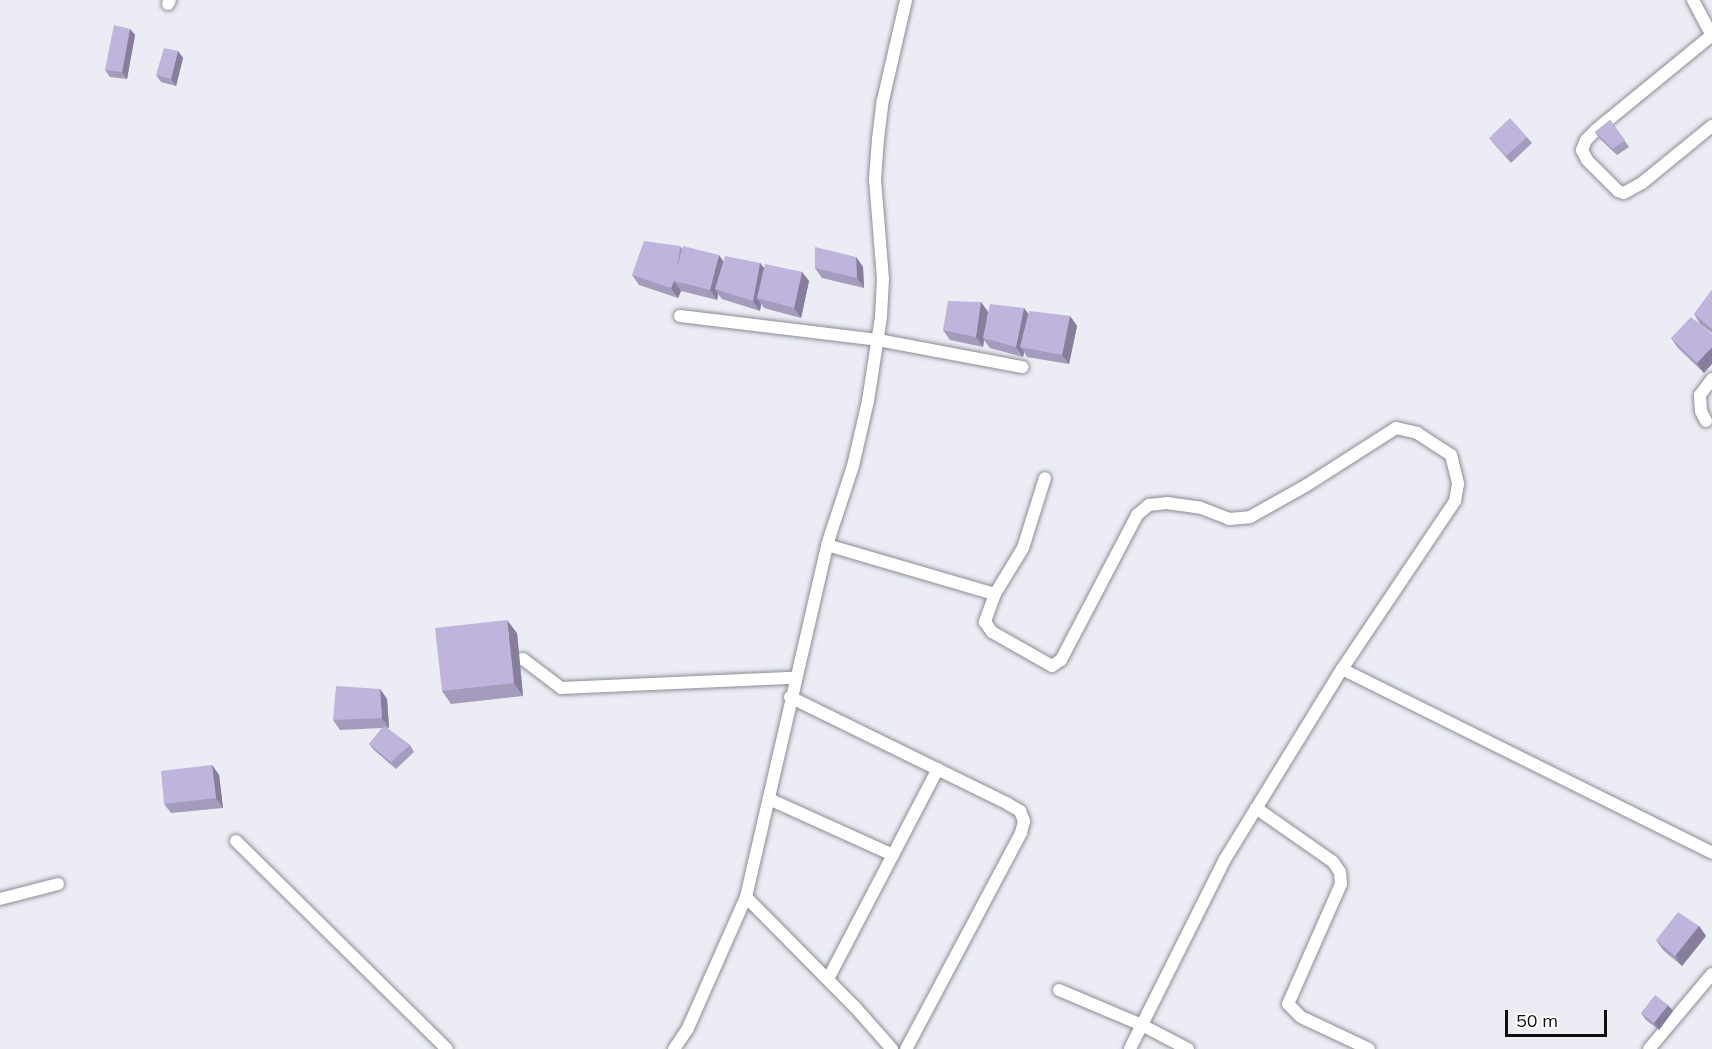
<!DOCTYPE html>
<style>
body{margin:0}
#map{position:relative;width:1712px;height:1049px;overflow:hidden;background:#ebecf4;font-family:Mulish,sans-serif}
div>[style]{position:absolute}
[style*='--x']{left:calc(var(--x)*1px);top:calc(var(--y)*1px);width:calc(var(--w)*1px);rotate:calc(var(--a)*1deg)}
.roads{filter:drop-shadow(0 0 2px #8c8d94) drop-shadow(0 0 2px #8c8d94)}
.street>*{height:12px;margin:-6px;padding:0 6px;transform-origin:6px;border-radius:6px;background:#fff}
.wall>*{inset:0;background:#a49bbd}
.shaded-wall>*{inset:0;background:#867e9a}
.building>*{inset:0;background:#bfb4dc}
span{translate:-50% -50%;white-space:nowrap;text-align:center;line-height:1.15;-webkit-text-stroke:5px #fff;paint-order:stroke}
.scale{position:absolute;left:1505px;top:1010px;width:102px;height:27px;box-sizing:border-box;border:3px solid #0f0f12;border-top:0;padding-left:8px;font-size:18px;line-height:21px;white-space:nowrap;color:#0f0f12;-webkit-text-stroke:4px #fff;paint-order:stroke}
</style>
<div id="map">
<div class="roads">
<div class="street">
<div style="--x:1693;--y:0;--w:40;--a:62"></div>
<div style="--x:168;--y:4;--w:4;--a:-63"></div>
<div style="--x:1712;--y:35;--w:150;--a:140.7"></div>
<div style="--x:1596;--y:130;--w:14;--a:135"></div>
<div style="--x:1586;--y:140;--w:11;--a:112"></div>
<div style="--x:1582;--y:150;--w:11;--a:63"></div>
<div style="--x:1587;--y:160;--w:44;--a:45"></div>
<div style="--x:1618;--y:191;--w:6;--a:18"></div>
<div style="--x:1624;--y:193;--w:21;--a:-29"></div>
<div style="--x:1642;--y:183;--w:90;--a:-39.2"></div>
<div style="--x:680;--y:316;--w:199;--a:6.9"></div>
<div style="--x:878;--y:340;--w:147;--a:10.6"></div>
<div style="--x:1706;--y:421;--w:11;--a:-117"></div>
<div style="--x:1701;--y:411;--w:16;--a:-94"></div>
<div style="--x:1700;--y:395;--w:20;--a:-53"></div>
<div style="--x:827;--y:545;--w:175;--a:16.3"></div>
<div style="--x:995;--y:594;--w:54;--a:-58.7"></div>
<div style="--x:1023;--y:548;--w:73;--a:-72.6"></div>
<div style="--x:995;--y:594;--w:30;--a:110"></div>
<div style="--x:985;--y:622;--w:12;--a:55"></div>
<div style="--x:992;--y:632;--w:69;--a:29.5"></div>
<div style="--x:1052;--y:666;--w:11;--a:-34"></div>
<div style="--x:1061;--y:660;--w:164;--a:-62.3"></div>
<div style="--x:1137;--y:515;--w:16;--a:-40"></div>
<div style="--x:1149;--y:505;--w:18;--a:-6"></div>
<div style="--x:1167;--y:503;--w:34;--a:8"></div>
<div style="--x:1201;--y:508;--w:30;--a:21"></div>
<div style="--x:1229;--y:519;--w:21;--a:-5"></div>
<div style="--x:1250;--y:517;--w:65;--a:-29.3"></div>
<div style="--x:1307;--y:485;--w:106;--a:-32.6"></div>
<div style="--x:1396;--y:428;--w:22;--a:13"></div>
<div style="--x:1417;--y:433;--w:40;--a:32.9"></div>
<div style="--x:1451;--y:455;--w:30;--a:76"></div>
<div style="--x:1458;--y:484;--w:17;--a:100"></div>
<div style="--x:1455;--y:501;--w:202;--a:123.9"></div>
<div style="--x:1342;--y:669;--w:223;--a:121.6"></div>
<div style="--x:1225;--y:859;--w:212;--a:116.6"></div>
<div style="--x:523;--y:659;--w:48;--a:37.3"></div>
<div style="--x:561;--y:688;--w:233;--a:-2.5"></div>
<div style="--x:1342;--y:669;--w:413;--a:26.4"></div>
<div style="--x:790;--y:697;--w:243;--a:26.1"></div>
<div style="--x:1008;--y:804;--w:14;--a:30"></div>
<div style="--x:1020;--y:811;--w:11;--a:68"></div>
<div style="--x:1024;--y:821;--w:12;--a:104"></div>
<div style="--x:1021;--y:833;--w:245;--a:118"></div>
<div style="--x:769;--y:799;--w:136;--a:24.3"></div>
<div style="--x:1256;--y:808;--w:94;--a:35"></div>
<div style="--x:1333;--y:862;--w:12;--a:55"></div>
<div style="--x:1340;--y:872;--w:12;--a:85"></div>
<div style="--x:1341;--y:884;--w:131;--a:113.8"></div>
<div style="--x:1288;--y:1004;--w:18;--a:45"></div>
<div style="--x:1301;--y:1017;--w:75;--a:25.2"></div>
<div style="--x:236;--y:841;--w:296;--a:44.6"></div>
<div style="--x:746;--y:897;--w:155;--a:45.3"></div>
<div style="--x:855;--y:1007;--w:56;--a:48.6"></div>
<div style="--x:0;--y:899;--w:60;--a:-14.5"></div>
<div style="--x:828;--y:979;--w:237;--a:-62.4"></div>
<div style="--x:1059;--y:990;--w:90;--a:22.9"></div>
<div style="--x:1142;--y:1025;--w:52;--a:27.6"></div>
<div style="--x:674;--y:1049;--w:25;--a:-56"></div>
<div style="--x:688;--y:1028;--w:143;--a:-66.1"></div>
<div style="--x:746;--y:897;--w:361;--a:-77"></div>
<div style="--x:827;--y:545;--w:83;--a:-71.8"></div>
<div style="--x:853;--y:466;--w:67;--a:-77"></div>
<div style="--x:868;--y:401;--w:85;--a:-81.2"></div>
<div style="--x:881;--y:317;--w:38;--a:-87"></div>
<div style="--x:883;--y:279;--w:100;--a:-94.6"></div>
<div style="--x:875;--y:179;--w:40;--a:-85.7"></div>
<div style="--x:878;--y:139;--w:39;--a:-83"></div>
<div style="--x:883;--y:100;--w:103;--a:-77"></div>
<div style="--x:1649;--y:1049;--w:98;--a:-50"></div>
</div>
</div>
<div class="wall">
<div style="clip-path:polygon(130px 29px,135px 35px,127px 79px,110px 77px,105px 70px)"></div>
<div style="clip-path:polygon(178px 51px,183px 58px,176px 86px,161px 82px,156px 75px)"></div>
<div style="clip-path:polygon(1610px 120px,1629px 147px,1617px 155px,1599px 138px,1595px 132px)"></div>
<div style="clip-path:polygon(1527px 137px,1532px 143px,1511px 163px,1494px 144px,1489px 138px)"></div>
<div style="clip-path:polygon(680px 246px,682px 249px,724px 262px,760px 263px,764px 268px,802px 272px,809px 281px,801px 318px,764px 308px,761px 304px,760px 311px,722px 299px,718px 294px,717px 300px,681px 291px,678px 298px,639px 285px,632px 275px)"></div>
<div style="clip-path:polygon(856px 257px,863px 267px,864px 288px,822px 278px,815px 268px)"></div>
<div style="clip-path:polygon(1712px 290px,1712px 333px,1700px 324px,1694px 314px)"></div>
<div style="clip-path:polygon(981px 302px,988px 312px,986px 322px,1024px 308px,1028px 314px,1070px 316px,1077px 326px,1069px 364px,1027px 357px,1024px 352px,1023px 357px,990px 348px,984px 340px,983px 347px,950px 340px,943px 330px)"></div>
<div style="clip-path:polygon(1712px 334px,1704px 373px,1678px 348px,1671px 338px)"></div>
<div style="clip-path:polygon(517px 633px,523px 696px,451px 704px,442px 691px)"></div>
<div style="clip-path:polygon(380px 689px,387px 699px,389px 728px,387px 728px,410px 745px,414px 752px,396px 769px,374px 750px,369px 744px,382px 728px,340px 730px,333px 720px)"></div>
<div style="clip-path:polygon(212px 765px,219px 775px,223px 808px,171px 813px,164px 804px)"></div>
<div style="clip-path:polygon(1699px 926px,1706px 936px,1682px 966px,1663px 950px,1656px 940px)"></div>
<div style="clip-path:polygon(1673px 1011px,1659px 1030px,1646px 1020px,1641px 1013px)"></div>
</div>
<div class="shaded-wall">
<div style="clip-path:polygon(130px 29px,135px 35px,127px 79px,122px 72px)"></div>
<div style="clip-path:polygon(178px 51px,183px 58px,176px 86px,171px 79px)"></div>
<div style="clip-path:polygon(719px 255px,726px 265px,715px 289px,718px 294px,717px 300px,710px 290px)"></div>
<div style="clip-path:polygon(856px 257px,863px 267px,864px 288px,857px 278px)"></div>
<div style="clip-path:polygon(760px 263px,767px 272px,757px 298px,761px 304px,760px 311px,753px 301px)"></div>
<div style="clip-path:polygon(802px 272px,809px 281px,801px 318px,794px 308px)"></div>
<div style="clip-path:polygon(674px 281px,681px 291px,678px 298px,671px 288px)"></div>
<div style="clip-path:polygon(981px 302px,988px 312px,984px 338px,983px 338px,984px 340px,983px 347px,976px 337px)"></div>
<div style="clip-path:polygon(1024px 308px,1031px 318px,1020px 347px,1024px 352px,1023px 357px,1016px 347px)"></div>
<div style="clip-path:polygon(1070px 316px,1077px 326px,1069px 364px,1062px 355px)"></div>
<div style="clip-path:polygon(1712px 347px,1712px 364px,1704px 373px,1697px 363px)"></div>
<div style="clip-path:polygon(507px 620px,517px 633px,523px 696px,514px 683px)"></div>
<div style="clip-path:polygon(380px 689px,387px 699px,389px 728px,382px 718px)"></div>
<div style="clip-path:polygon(212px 765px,219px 775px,223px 808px,216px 798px)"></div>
<div style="clip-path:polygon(1699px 926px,1706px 936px,1682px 966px,1675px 956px)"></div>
<div style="clip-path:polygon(1668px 1005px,1673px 1011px,1659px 1030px,1654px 1023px)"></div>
</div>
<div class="building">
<div style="clip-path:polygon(114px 25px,130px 29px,122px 72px,105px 70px)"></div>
<div style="clip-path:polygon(164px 48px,178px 51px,171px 79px,156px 75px)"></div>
<div style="clip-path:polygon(1510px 118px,1527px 137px,1506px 156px,1489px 138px)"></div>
<div style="clip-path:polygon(1610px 120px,1625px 140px,1613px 149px,1595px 132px)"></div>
<div style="clip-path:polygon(644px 241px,680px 246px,677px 269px,683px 246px,719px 255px,710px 290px,674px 281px,671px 288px,632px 275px)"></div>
<div style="clip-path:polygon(815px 247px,856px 257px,857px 278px,815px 268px)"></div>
<div style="clip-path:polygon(725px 256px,760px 263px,753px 301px,715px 289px)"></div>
<div style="clip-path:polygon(765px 264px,802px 272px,794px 308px,757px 298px)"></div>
<div style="clip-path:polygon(1712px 290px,1712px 329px,1694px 314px)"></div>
<div style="clip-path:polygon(948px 301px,981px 302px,976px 337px,943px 330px)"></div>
<div style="clip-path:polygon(990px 304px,1024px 308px,1016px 347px,983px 338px)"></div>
<div style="clip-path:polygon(1029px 311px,1070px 316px,1062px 355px,1020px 347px)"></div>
<div style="clip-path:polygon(1691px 317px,1712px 334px,1712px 347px,1697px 363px,1671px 338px)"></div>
<div style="clip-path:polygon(507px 620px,514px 683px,442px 691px,435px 628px)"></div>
<div style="clip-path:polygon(336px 686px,380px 689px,382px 718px,333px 720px)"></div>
<div style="clip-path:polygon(384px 726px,410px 745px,391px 762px,369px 744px)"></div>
<div style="clip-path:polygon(212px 765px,216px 798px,164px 804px,161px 771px)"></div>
<div style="clip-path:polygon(1678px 912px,1699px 926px,1675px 956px,1656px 940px)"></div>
<div style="clip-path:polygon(1655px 995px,1668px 1005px,1654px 1023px,1641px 1013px)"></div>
</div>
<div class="scale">50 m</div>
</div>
